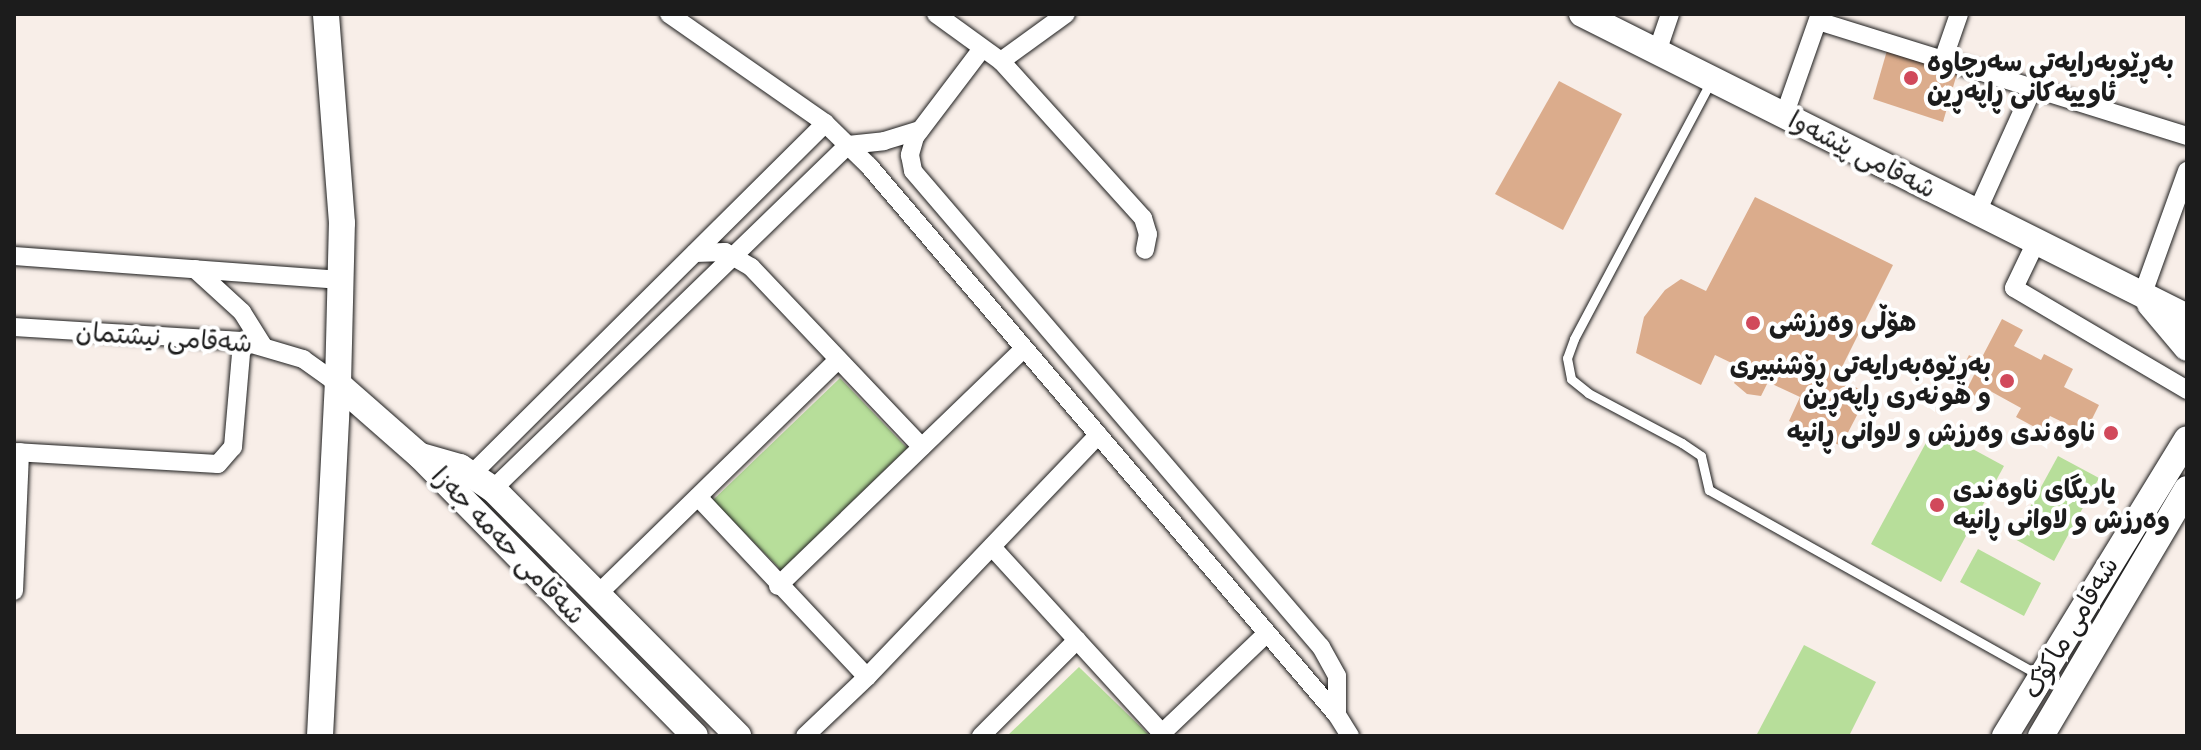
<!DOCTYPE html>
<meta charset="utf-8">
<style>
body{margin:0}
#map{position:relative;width:2201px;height:750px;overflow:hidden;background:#f8eee8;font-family:Sriracha,"Playpen Sans Arabic",sans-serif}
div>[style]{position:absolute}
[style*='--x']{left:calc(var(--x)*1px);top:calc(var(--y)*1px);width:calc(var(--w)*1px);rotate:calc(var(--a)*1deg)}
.green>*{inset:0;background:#b7de9a}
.building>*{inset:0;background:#dbac8c}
.roads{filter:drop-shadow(0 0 2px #1c1c1c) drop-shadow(0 0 2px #1c1c1c)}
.lane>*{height:9px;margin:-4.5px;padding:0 4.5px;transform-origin:4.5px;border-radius:4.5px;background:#fff}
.street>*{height:18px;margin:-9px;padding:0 9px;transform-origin:9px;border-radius:9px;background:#fff}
.secondary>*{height:26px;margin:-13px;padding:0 13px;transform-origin:13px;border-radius:13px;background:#fff}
.dots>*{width:22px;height:22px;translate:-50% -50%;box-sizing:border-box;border:4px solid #fff;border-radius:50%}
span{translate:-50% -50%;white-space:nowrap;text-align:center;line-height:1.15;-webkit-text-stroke:8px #fff;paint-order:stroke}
.poi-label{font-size:26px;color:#1c1c1c;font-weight:700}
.left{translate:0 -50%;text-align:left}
.right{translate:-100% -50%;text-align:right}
.street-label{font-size:26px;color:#1c1c1c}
.frame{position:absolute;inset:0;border:16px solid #1c1c1c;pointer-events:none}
</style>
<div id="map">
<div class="green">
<div style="clip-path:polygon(840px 378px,907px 448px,781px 570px,713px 500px)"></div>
<div style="clip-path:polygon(1934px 428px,2004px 466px,1941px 582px,1871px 544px)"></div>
<div style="clip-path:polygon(2058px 456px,2099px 478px,2054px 561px,2013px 538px)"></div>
<div style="clip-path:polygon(1978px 549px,2041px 583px,2024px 616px,1960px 582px)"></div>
<div style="clip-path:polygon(1804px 645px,1876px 682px,1849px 736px,1756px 736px)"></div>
<div style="clip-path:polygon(1079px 667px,1148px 734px,1007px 736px)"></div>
</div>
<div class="building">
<div style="clip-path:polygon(1888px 47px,1958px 70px,1943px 122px,1873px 99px)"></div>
<div style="clip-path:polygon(1559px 81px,1622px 114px,1563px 230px,1495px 194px)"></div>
<div style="clip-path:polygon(1755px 197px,1893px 265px,1837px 377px,1868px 394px,1841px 446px,1789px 421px,1800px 397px,1768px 382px,1761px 396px,1747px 394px,1734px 383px,1742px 368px,1715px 355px,1701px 385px,1636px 353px,1644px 317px,1665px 290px,1681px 279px,1706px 291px)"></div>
<div style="clip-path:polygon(2002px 319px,2023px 330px,2014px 346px,2041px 360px,2044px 354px,2073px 369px,2064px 387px,2099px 405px,2085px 433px,2050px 416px,2042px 431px,2016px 417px,2021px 408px,1992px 392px,1987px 402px,1966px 391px,1975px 373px,1963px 367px,1969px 355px,1980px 361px)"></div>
</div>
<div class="roads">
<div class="lane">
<div style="--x:1711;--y:81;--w:292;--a:118"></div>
<div style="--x:1574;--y:339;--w:20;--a:110"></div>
<div style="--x:1567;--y:358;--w:21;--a:79"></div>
<div style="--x:1571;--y:379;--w:22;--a:39"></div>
<div style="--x:1588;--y:393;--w:106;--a:28"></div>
<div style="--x:1682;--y:443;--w:23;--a:34"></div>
<div style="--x:1701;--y:456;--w:35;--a:77"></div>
<div style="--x:1709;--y:490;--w:378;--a:29.3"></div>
</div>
<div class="street">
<div style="--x:669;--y:14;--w:190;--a:34.9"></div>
<div style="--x:825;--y:123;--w:62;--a:44.3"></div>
<div style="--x:869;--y:166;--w:721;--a:49.55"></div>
<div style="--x:1337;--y:715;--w:25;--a:58"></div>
<div style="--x:936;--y:14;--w:80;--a:35.9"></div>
<div style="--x:1001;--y:61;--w:212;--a:47.9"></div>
<div style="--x:1143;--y:218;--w:17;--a:73"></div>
<div style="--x:1148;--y:234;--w:16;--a:101"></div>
<div style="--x:1818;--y:21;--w:387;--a:17.3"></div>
<div style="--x:981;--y:50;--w:109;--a:127.2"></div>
<div style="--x:915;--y:137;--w:19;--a:106"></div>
<div style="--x:910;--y:155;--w:16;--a:79"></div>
<div style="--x:913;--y:171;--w:627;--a:49.4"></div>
<div style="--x:1321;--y:647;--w:33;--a:61"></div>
<div style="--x:1337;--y:676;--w:39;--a:90"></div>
<div style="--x:1657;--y:52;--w:40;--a:-71.1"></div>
<div style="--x:1943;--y:60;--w:49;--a:-70.8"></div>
<div style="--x:1001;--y:61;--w:80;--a:-35.9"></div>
<div style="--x:1784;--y:116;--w:108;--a:-70.6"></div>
<div style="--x:1977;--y:212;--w:136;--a:-65.7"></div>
<div style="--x:2036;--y:242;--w:51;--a:115.6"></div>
<div style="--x:2014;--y:288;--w:201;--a:30.5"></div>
<div style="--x:695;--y:253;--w:30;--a:-2"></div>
<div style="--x:725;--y:252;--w:30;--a:30"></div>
<div style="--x:751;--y:267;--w:248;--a:46.5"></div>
<div style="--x:14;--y:256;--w:328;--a:4.2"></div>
<div style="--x:195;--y:269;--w:64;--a:42.5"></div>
<div style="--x:242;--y:312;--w:39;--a:58"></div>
<div style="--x:2142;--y:296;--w:133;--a:-70.2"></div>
<div style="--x:14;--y:327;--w:228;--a:3.5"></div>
<div style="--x:242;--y:341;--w:64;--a:16.4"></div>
<div style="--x:303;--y:359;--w:43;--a:35.5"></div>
<div style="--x:14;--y:452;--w:204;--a:3.4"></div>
<div style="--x:218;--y:464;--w:23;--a:-49"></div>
<div style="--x:233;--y:447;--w:106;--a:-85.1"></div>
<div style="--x:472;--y:474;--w:498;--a:-44.8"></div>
<div style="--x:493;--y:489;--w:494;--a:-44.1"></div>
<div style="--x:848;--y:145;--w:36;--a:-6"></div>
<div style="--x:884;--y:141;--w:38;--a:-17"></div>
<div style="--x:698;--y:497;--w:247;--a:46.8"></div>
<div style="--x:992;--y:547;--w:252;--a:47.6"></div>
<div style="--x:778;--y:586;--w:341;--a:-44"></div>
<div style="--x:14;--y:591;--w:139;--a:-87.5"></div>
<div style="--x:599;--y:593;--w:334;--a:-44.3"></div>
<div style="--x:805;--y:736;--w:86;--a:-43.6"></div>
<div style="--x:867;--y:677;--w:335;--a:-46.3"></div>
<div style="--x:981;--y:736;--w:136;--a:-45"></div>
<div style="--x:1159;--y:736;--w:149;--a:-43.6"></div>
</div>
<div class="secondary">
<div style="--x:1582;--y:14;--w:677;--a:26.6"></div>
<div style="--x:2150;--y:304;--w:57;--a:49.9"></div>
<div style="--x:338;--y:384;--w:109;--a:41.3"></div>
<div style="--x:420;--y:456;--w:392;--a:45.5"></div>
<div style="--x:421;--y:456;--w:41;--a:15.8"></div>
<div style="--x:460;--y:467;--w:40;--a:34"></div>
<div style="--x:493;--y:489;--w:348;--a:45.2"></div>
<div style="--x:320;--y:736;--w:352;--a:-87.1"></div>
<div style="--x:338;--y:384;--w:161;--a:-88.6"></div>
<div style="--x:342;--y:223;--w:210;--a:-94.4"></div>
<div style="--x:2005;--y:736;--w:348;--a:-58.5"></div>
<div style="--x:2041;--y:736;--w:287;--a:-59.4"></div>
</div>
</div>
<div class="dots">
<div style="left:1911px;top:78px;background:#d1495b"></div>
<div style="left:1753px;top:323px;background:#d1495b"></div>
<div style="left:2007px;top:381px;background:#d1495b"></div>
<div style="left:2111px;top:433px;background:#d1495b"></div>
<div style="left:1937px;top:505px;background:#d1495b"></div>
</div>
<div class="poi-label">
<span class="left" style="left:1927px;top:78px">بەڕێوبەرایەتی سەرچاوە<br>ئاوییەکانی ڕاپەڕین</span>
<span class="left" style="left:1769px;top:323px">هۆڵی وەرزشی</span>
<span class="right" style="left:1991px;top:381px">بەڕێوەبەرایەتی ڕۆشنبیری<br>و هونەری ڕاپەڕین</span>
<span class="right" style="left:2095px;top:433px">ناوەندی وەرزش و لاوانی ڕانیە</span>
<span class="left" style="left:1953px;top:505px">یاریگای ناوەندی<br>وەرزش و لاوانی ڕانیە</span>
</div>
<div class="street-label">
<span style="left:1862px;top:155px;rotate:27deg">شەقامی پێشەوا</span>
<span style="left:164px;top:338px;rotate:4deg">شەقامی نیشتمان</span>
<span style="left:508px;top:546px;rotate:46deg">شەقامی حەمە جەزا</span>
<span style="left:2071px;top:628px;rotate:-59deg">شەقامی ماکۆک</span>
</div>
<div class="frame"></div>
</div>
